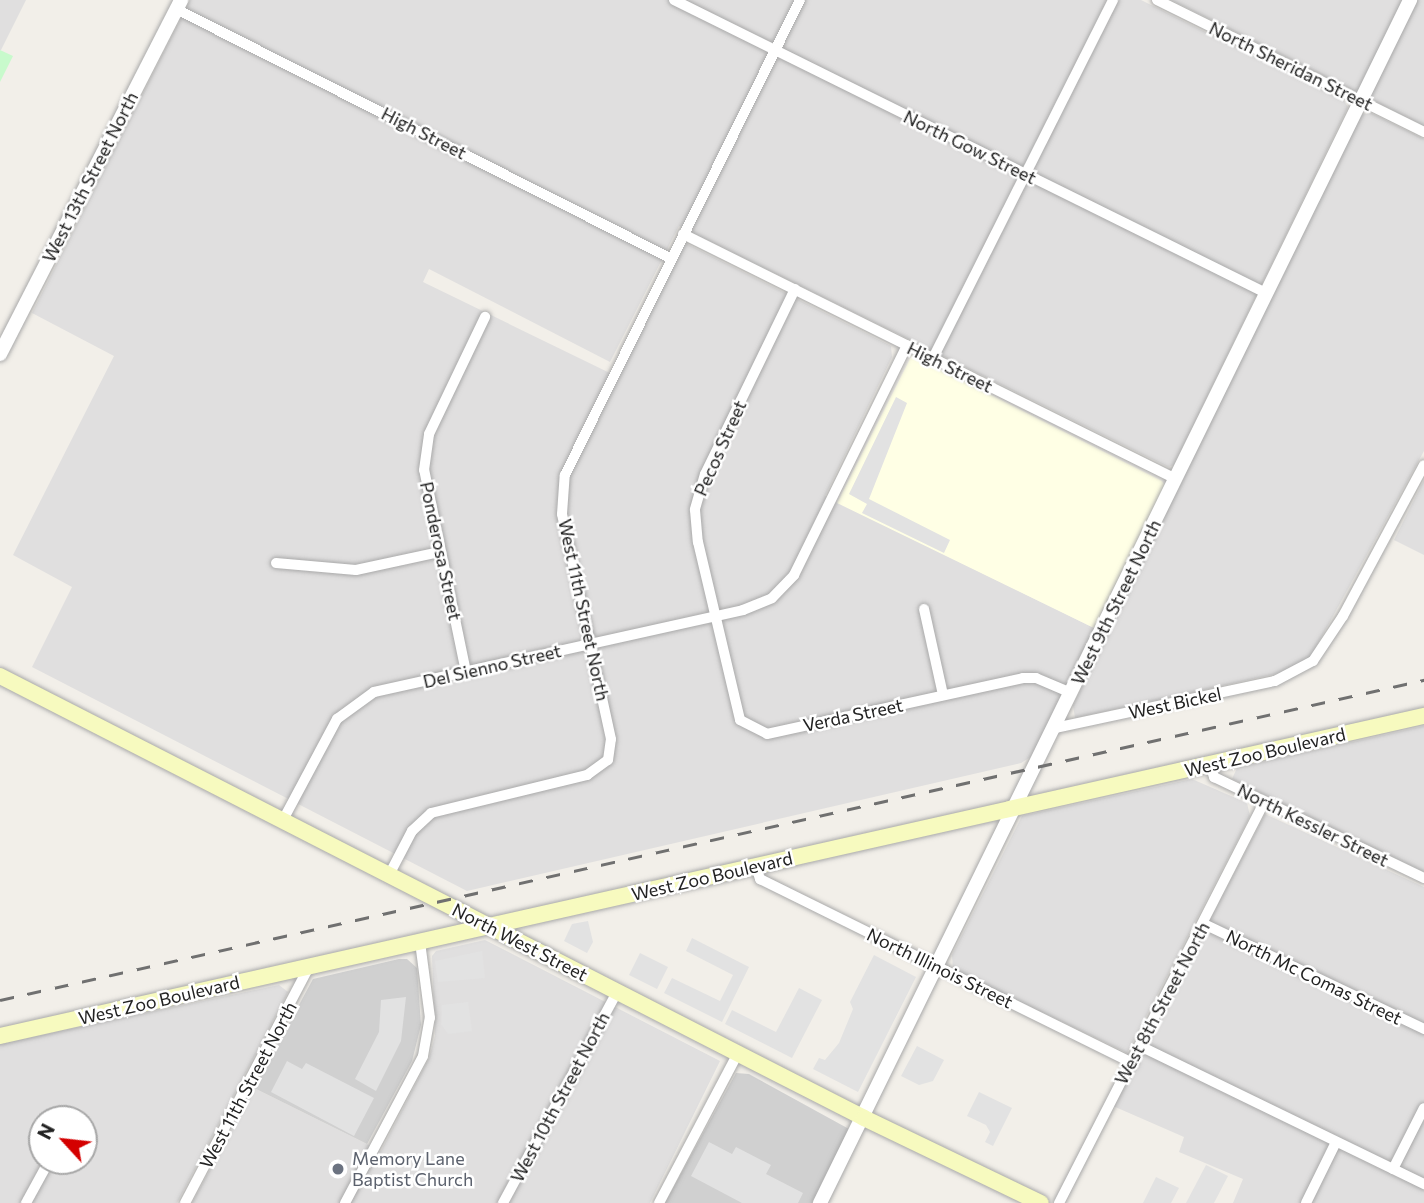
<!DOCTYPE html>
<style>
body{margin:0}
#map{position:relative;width:1424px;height:1203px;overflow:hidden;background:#f2efe9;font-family:Commissioner,sans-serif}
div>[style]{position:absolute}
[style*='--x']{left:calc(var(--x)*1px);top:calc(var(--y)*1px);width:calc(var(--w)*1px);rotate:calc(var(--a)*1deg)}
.residential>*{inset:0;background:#e0dfdf}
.education>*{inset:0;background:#ffffe5}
.religious>*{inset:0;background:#d0d0d0}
.park>*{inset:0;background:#c8facc}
.parking>*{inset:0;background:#e2e2e2}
.roads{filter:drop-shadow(0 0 2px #a9a9a9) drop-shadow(0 0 2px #a9a9a9)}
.minor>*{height:10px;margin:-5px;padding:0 5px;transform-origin:5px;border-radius:5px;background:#fff}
.tertiary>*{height:14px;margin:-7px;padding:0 7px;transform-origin:7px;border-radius:7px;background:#fff}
.secondary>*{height:16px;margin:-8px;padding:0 8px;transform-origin:8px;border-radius:8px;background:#f7fabf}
.rail>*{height:2.5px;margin-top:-1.25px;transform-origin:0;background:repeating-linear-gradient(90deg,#707070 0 14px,transparent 0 28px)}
.dots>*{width:19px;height:19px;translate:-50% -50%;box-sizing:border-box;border:4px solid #fff;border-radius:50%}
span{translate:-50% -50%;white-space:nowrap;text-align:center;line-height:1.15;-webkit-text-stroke:5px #fff;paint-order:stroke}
.street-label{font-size:18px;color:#222}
.worship-label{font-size:18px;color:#5b616d}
.left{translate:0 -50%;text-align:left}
.north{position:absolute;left:28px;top:1105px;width:70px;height:70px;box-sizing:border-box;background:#fff;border:2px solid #a7a7a7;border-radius:50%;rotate:297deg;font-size:19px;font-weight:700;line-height:28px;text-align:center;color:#222}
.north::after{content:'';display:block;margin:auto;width:24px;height:32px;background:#d40000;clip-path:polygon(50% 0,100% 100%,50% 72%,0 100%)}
</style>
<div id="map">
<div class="residential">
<div style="clip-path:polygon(0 0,26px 0,1px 50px,0 50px)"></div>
<div style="clip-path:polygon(190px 0,1141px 0,1344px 101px,1348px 107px,1174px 465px,1168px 467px,679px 226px,610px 362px,429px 269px,423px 282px,616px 376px,682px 246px,687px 244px,891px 346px,892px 357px,825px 496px,1094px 628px,1032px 756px,1021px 763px,467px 891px,32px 667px,72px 587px,13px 555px,114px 356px,32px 313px)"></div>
<div style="clip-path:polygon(1171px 0,1424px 0,1424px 126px,1242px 35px)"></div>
<div style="clip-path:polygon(1371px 113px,1424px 139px,1424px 451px,1311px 656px,1285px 672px,1075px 718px,1073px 705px,1359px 115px)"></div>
<div style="clip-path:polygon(1424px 480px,1424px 555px,1394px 540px)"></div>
<div style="clip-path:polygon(1424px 726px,1424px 872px,1232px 779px,1237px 768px)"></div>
<div style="clip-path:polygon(1192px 779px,1247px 803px,1250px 816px,1127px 1053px,953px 969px,952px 955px,1022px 816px)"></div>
<div style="clip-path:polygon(1265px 814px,1424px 887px,1424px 1203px,1233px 1203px,1243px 1179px,1179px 1152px,1184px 1137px,1113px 1106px)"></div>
<div style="clip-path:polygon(485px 940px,720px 1061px,650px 1203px,192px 1203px,254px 1088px,381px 1151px,429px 1058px,435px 1036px,432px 956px,436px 951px)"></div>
<div style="clip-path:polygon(evenodd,279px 985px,288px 992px,284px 1000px,177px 1203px,0 1203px,0 1044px,279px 985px,42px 1119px,84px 1119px,84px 1161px,42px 1161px,42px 1119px)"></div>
</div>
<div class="education">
<div style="clip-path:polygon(912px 355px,1162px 481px,1166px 487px,1094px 628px,837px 503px)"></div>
</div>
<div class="religious">
<div style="clip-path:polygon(399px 959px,407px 959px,417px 968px,421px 1025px,412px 1061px,367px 1144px,254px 1088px,313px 979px)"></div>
<div style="clip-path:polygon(736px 1073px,749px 1074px,849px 1129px,812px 1203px,665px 1203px)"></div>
</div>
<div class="park">
<div style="clip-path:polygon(0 50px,13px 56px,0 82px)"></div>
</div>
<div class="parking">
<div style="clip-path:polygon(896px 397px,907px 403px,869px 499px,950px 540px,944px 553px,862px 513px,867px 504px,849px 494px)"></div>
<div style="clip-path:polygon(588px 921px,593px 942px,587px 953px,564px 941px,572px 924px)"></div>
<div style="clip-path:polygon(692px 938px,749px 967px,722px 1022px,664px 993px,672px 978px,720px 1001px,733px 975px,686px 951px)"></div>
<div style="clip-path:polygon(482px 951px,485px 978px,438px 982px,435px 961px)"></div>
<div style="clip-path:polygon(640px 953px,668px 967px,657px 989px,629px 975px)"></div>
<div style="clip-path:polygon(874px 955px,916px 977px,858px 1092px,813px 1069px,819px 1058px,825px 1060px,839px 1043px,853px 1009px,850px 1002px)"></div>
<div style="clip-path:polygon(799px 988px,822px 1000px,792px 1058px,725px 1024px,732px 1010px,776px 1032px)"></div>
<div style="clip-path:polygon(406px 997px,401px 1041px,376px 1091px,355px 1079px,379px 1032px,381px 1000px)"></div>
<div style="clip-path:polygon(468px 1002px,472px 1031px,448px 1034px,441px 1024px,442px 1005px)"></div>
<div style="clip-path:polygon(917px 1046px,944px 1060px,933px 1081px,919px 1085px,901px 1076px)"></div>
<div style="clip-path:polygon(287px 1061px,302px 1069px,306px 1063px,374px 1098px,354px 1136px,271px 1092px)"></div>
<div style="clip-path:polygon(979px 1092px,1012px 1108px,993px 1146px,985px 1142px,990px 1132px,986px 1125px,967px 1116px)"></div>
<div style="clip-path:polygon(709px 1142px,732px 1154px,736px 1147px,771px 1165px,766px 1174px,803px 1193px,798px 1203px,742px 1203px,691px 1176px)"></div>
<div style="clip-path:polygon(1206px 1165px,1228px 1176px,1214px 1203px,1186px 1203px)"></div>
<div style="clip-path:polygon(1156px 1177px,1179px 1188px,1171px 1203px,1143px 1203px)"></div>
</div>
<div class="roads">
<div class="minor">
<div style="--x:674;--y:0;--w:661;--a:26.33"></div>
<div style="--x:1157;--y:0;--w:298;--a:26.3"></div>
<div style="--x:176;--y:9;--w:553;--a:26.75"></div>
<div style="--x:683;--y:234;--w:551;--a:26.43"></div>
<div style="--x:795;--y:289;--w:206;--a:115.9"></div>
<div style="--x:705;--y:474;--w:37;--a:106"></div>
<div style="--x:695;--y:510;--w:32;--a:85"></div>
<div style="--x:698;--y:542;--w:183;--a:76.7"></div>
<div style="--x:740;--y:720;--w:30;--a:27"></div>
<div style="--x:767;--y:734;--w:262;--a:-12.3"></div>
<div style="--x:1023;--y:678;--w:13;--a:0"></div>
<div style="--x:1036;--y:678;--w:38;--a:23"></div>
<div style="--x:933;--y:358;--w:401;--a:-63.3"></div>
<div style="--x:276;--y:563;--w:80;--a:5"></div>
<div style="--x:356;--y:570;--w:86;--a:-12.1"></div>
<div style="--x:924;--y:609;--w:88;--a:77.5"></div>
<div style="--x:466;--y:672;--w:206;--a:-101.7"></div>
<div style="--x:424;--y:470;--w:36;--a:-82"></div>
<div style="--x:429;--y:434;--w:130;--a:-64.4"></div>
<div style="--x:1055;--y:728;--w:225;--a:-12.1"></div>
<div style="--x:1275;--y:681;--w:43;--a:-27.8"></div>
<div style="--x:1313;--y:661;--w:54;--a:-56.3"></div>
<div style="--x:1343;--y:616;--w:171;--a:-61.8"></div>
<div style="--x:1210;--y:764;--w:14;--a:73"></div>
<div style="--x:1214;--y:777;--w:233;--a:25.7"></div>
<div style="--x:283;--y:820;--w:115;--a:-61.9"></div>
<div style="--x:337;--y:719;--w:46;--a:-36.1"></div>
<div style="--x:374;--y:692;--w:378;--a:-12.5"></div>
<div style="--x:743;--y:610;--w:31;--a:-22"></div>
<div style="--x:772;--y:598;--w:32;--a:-46"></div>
<div style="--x:794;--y:575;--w:256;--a:-63.8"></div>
<div style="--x:756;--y:866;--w:14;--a:73"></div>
<div style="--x:760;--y:879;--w:416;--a:26.3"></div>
<div style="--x:389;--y:875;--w:50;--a:-62.4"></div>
<div style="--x:412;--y:831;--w:26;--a:-43"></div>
<div style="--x:431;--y:813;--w:161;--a:-13.7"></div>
<div style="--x:587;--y:775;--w:26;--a:-36"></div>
<div style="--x:608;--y:760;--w:21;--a:-82"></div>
<div style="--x:611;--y:739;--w:230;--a:-102.3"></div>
<div style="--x:562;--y:514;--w:39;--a:-86"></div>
<div style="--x:565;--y:475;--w:530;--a:-63.68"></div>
<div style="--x:1204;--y:924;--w:244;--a:25.5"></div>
<div style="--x:1142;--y:1047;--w:314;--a:25.9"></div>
<div style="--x:1393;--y:1169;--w:68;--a:-63.1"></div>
<div style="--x:26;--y:1203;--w:48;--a:-61.3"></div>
<div style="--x:185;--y:1203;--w:267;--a:-62.3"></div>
<div style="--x:345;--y:1203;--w:166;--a:-62"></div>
<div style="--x:423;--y:1056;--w:39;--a:-80"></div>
<div style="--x:430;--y:1018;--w:77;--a:-97.5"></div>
<div style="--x:503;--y:1203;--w:240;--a:-61.6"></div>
<div style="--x:659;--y:1203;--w:170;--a:-62.2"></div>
<div style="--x:1059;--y:1203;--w:450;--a:-62.9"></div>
<div style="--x:1306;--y:1203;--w:68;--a:-63.8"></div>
</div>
<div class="tertiary">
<div style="--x:0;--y:354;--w:398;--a:-62.9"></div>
<div style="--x:820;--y:1203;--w:1340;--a:-63.87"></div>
</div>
<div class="secondary">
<div style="--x:0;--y:676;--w:970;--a:27.09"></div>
<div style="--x:864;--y:1118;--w:196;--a:25.7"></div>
<div style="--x:0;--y:1036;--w:1460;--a:-12.67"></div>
</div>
</div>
<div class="rail">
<div style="--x:0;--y:1000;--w:1460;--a:-12.67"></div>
</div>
<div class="dots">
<div style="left:338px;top:1169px;background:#6b7280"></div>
</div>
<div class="street-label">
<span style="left:1291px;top:66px;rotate:26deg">North Sheridan Street</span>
<span style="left:424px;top:133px;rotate:27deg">High Street</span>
<span style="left:970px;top:147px;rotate:26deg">North Gow Street</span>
<span style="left:90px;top:177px;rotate:-63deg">West 13th Street North</span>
<span style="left:950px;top:367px;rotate:26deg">High Street</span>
<span style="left:720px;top:448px;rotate:-66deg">Pecos Street</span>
<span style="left:441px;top:551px;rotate:78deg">Ponderosa Street</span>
<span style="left:1116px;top:602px;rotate:-64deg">West 9th Street North</span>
<span style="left:584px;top:610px;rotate:78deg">West 11th Street North</span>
<span style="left:492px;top:666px;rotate:-13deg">Del Sienno Street</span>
<span style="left:1175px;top:703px;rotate:-12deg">West Bickel</span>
<span style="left:853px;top:715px;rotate:-12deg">Verda Street</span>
<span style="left:1265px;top:752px;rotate:-13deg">West Zoo Boulevard</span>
<span style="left:1313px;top:825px;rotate:26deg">North Kessler Street</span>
<span style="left:712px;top:876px;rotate:-13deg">West Zoo Boulevard</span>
<span style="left:520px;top:942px;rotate:27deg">North West Street</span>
<span style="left:940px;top:968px;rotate:26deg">North Illinois Street</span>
<span style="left:1314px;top:977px;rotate:26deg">North Mc Comas Street</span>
<span style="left:159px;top:1000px;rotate:-13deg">West Zoo Boulevard</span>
<span style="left:1162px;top:1003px;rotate:-62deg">West 8th Street North</span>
<span style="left:248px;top:1085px;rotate:-62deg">West 11th Street North</span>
<span style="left:560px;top:1097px;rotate:-62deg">West 10th Street North</span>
</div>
<div class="worship-label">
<span class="left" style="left:352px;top:1169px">Memory Lane<br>Baptist Church</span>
</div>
<div class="north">N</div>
</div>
